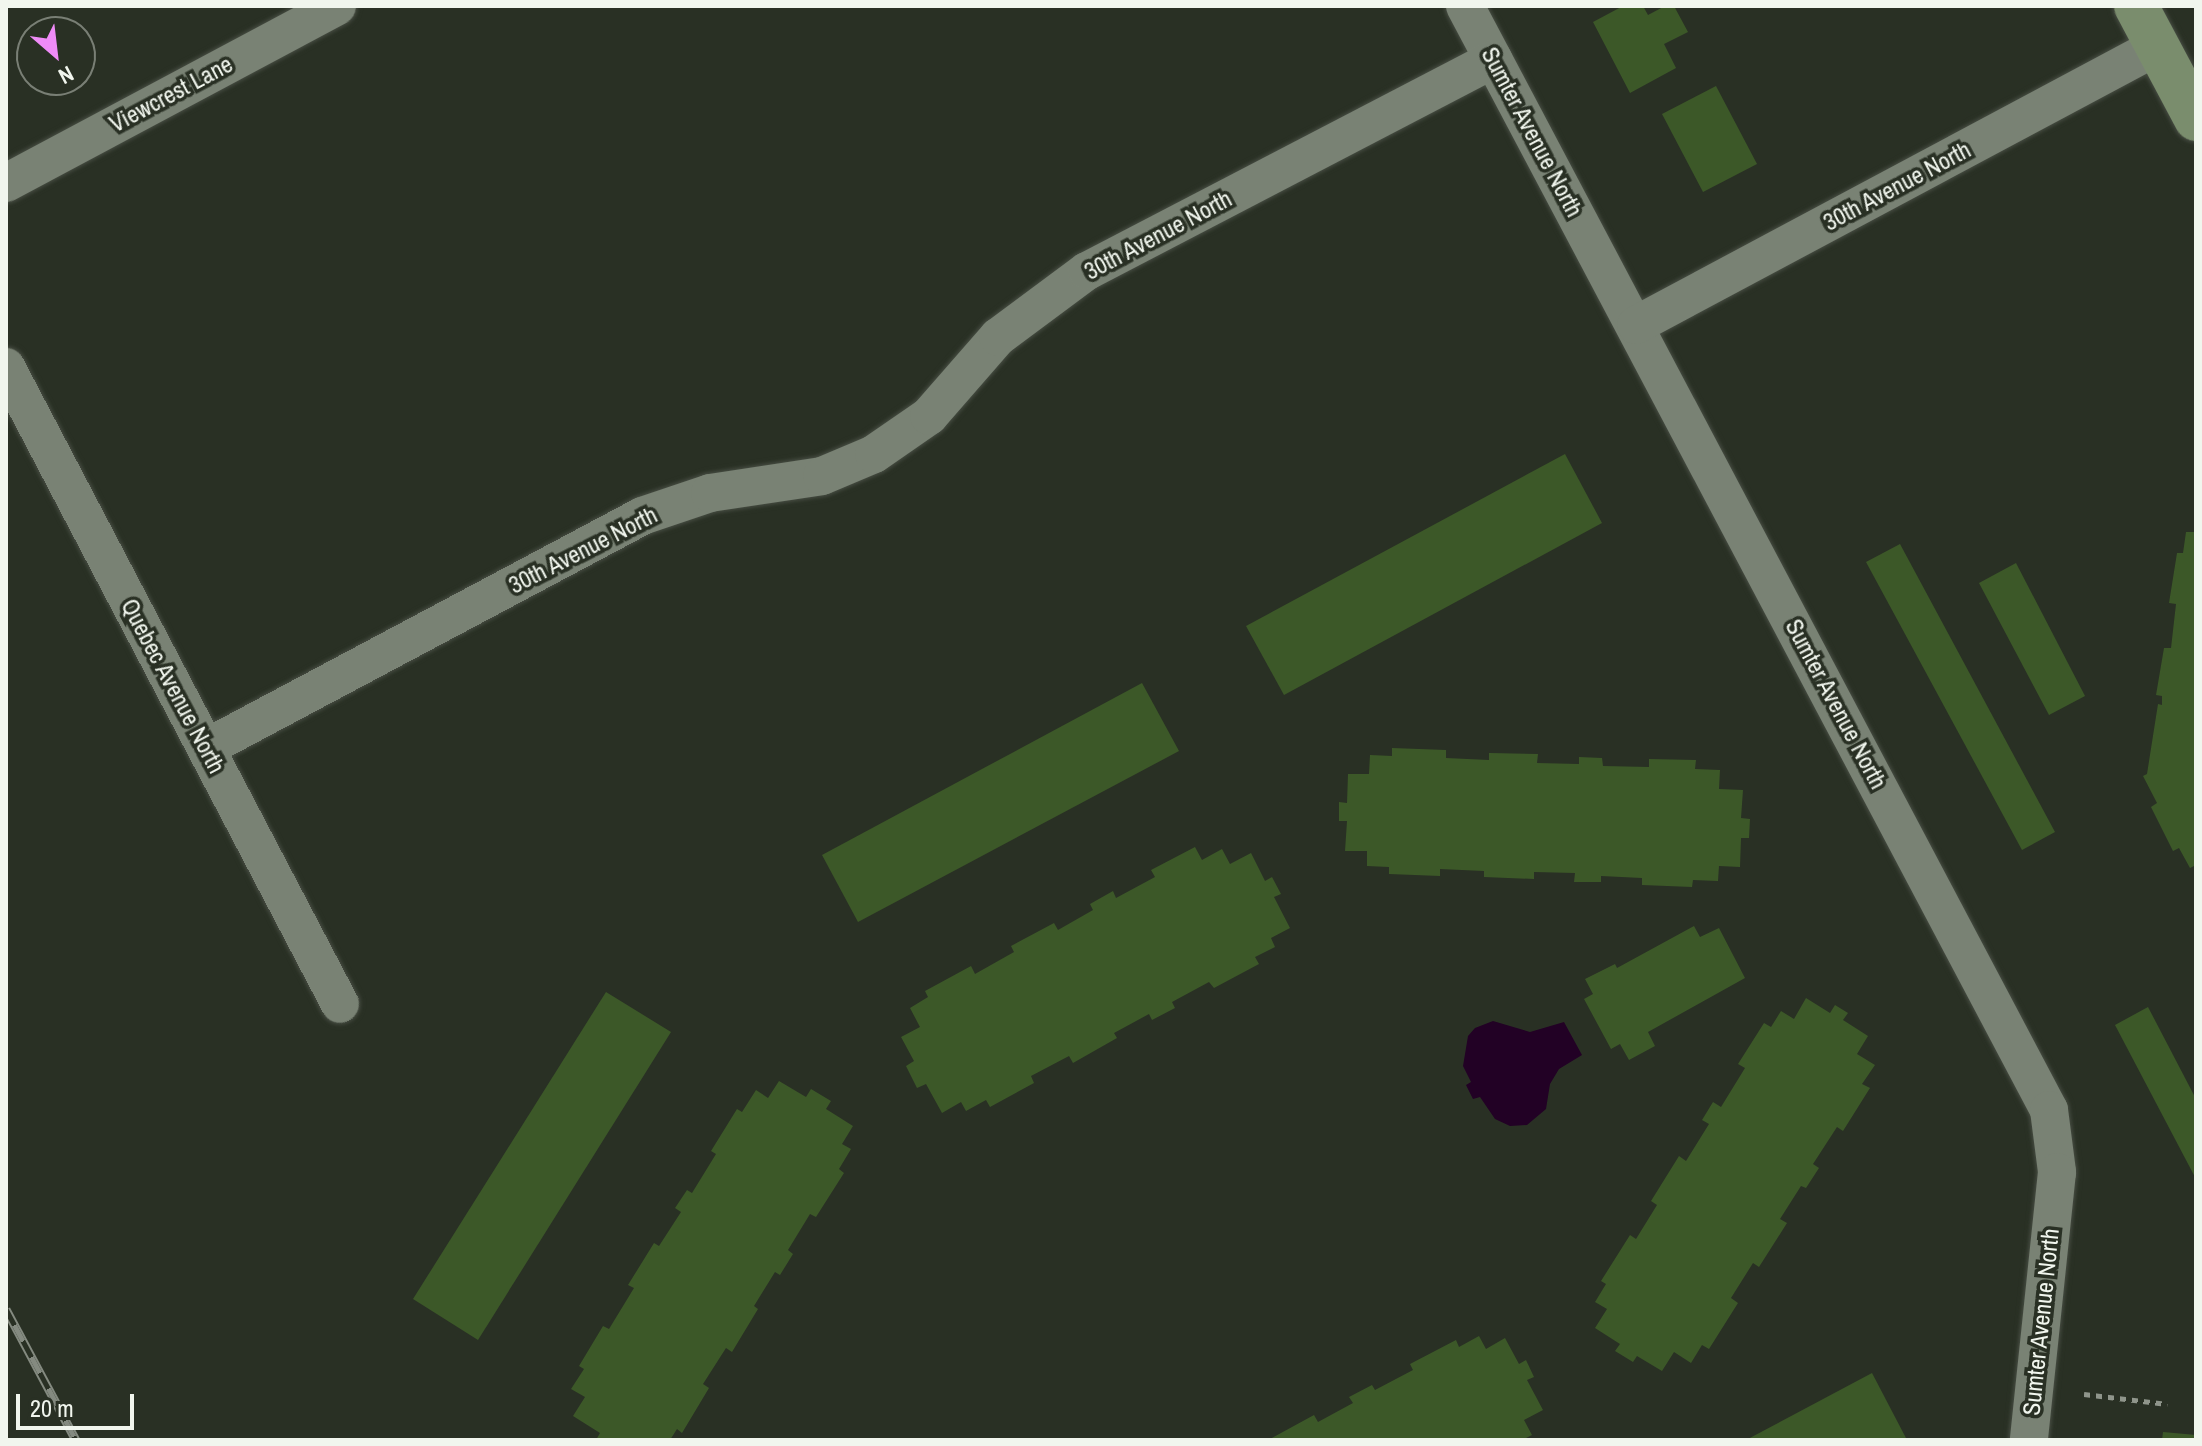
<!DOCTYPE html>
<style>
body{margin:0}
#map{position:relative;width:2202px;height:1446px;overflow:hidden;background:#293024;font-family:"Archivo Narrow",sans-serif}
div>[style]{position:absolute}
[style*='--x']{left:calc(var(--x)*1px);top:calc(var(--y)*1px);width:calc(var(--w)*1px);rotate:calc(var(--a)*1deg)}
.water>*{inset:0;background:#220125}
.building>*{inset:0;background:#3c5828}
.path>*{height:5px;margin-top:-2.5px;transform-origin:0;background:repeating-linear-gradient(90deg,#8f958b 0 6px,transparent 0 12px)}
.roads{filter:drop-shadow(0 0 2px #474d43) drop-shadow(0 0 2px #474d43)}
.minor>*{height:38px;margin:-19px;padding:0 19px;transform-origin:19px;border-radius:19px;background:#798274}
.secondary>*{height:44px;margin:-22px;padding:0 22px;transform-origin:22px;border-radius:22px;background:#7a8d6d}
.rail>*{height:9px;margin-top:-4.5px;transform-origin:0;background:repeating-linear-gradient(90deg,#293024 0 18px,#848a80 0 36px);box-sizing:border-box;border-block:2px solid #848a80}
span{translate:-50% -50%;white-space:nowrap;text-align:center;line-height:1.15;-webkit-text-stroke:7px #293024;paint-order:stroke}
.street-label{font-size:24px;color:#f1f6ee}
.frame{position:absolute;inset:0;border:8px solid #f1f6ee;pointer-events:none}
.north{position:absolute;left:16px;top:16px;width:80px;height:80px;box-sizing:border-box;background:#293024;border:2px solid #797f75;border-radius:50%;rotate:152deg;font-size:22px;font-weight:700;line-height:32px;text-align:center;color:#f1f6ee}
.north::after{content:'';display:block;margin:auto;width:28px;height:36px;background:#ef8bf7;clip-path:polygon(50% 0,100% 100%,50% 72%,0 100%)}
.scale{position:absolute;left:16px;top:1394px;width:118px;height:36px;box-sizing:border-box;border:4px solid #f1f6ee;border-top:0;padding-left:10px;font-size:24px;line-height:28px;white-space:nowrap;color:#f1f6ee;-webkit-text-stroke:6px #293024;paint-order:stroke}
</style>
<div id="map">
<div class="water">
<div style="clip-path:polygon(1493px 1021px,1530px 1032px,1564px 1022px,1582px 1055px,1559px 1069px,1550px 1084px,1546px 1109px,1527px 1125px,1510px 1126px,1495px 1119px,1480px 1097px,1473px 1099px,1466px 1085px,1471px 1082px,1463px 1066px,1468px 1036px,1475px 1028px)"></div>
</div>
<div class="building">
<div style="clip-path:polygon(1623px 6px,1643px 6px,1648px 15px,1665px 6px,1674px 6px,1688px 32px,1664px 44px,1676px 68px,1630px 93px,1593px 22px)"></div>
<div style="clip-path:polygon(1716px 86px,1757px 164px,1703px 192px,1662px 114px)"></div>
<div style="clip-path:polygon(1565px 454px,1602px 523px,1284px 695px,1246px 626px)"></div>
<div style="clip-path:polygon(2186px 532px,2196px 532px,2196px 865px,2190px 868px,2179px 848px,2173px 851px,2151px 807px,2157px 803px,2143px 776px,2147px 774px,2158px 704px,2162px 705px,2162px 696px,2156px 695px,2164px 648px,2171px 648px,2176px 604px,2169px 603px,2177px 553px,2183px 553px)"></div>
<div style="clip-path:polygon(1900px 544px,2055px 832px,2022px 850px,1866px 562px)"></div>
<div style="clip-path:polygon(2016px 563px,2085px 696px,2049px 715px,1979px 583px)"></div>
<div style="clip-path:polygon(1142px 683px,1179px 751px,858px 922px,822px 855px)"></div>
<div style="clip-path:polygon(1392px 748px,1446px 750px,1446px 758px,1489px 760px,1489px 753px,1538px 754px,1537px 763px,1579px 764px,1579px 757px,1602px 758px,1603px 766px,1649px 767px,1649px 759px,1696px 760px,1695px 769px,1720px 770px,1719px 789px,1743px 790px,1741px 818px,1750px 819px,1749px 838px,1741px 838px,1740px 867px,1719px 866px,1718px 881px,1693px 880px,1692px 887px,1642px 885px,1642px 878px,1601px 876px,1601px 882px,1574px 882px,1575px 873px,1534px 872px,1534px 879px,1484px 877px,1484px 871px,1440px 869px,1440px 876px,1389px 874px,1389px 867px,1367px 866px,1367px 851px,1345px 851px,1347px 821px,1339px 821px,1339px 802px,1347px 803px,1348px 774px,1369px 774px,1370px 755px,1392px 756px)"></div>
<div style="clip-path:polygon(1195px 847px,1202px 860px,1222px 849px,1230px 864px,1251px 853px,1265px 881px,1272px 877px,1281px 894px,1274px 897px,1290px 928px,1271px 938px,1275px 947px,1255px 957px,1259px 964px,1214px 988px,1209px 982px,1172px 1002px,1175px 1008px,1152px 1020px,1149px 1014px,1114px 1033px,1117px 1038px,1073px 1063px,1069px 1056px,1031px 1076px,1034px 1083px,990px 1107px,986px 1100px,966px 1111px,961px 1102px,942px 1113px,926px 1084px,917px 1088px,906px 1066px,914px 1061px,901px 1037px,920px 1027px,910px 1008px,928px 997px,925px 991px,971px 966px,975px 974px,1014px 952px,1011px 946px,1054px 923px,1058px 930px,1093px 910px,1090px 904px,1113px 891px,1116px 898px,1155px 877px,1151px 870px)"></div>
<div style="clip-path:polygon(1694px 926px,1700px 937px,1719px 928px,1745px 978px,1648px 1032px,1655px 1046px,1629px 1060px,1620px 1044px,1611px 1049px,1584px 999px,1593px 994px,1585px 979px,1615px 964px,1617px 968px)"></div>
<div style="clip-path:polygon(606px 992px,671px 1032px,478px 1340px,413px 1299px)"></div>
<div style="clip-path:polygon(1806px 998px,1830px 1013px,1835px 1005px,1848px 1013px,1843px 1020px,1868px 1036px,1857px 1054px,1875px 1065px,1862px 1084px,1870px 1088px,1843px 1131px,1837px 1127px,1813px 1164px,1819px 1168px,1806px 1188px,1801px 1186px,1780px 1219px,1787px 1223px,1759px 1267px,1753px 1263px,1731px 1298px,1738px 1303px,1709px 1349px,1702px 1345px,1691px 1363px,1674px 1352px,1662px 1371px,1637px 1356px,1633px 1362px,1615px 1351px,1620px 1344px,1595px 1328px,1607px 1309px,1595px 1302px,1606px 1284px,1601px 1281px,1630px 1235px,1636px 1239px,1657px 1205px,1651px 1201px,1679px 1156px,1686px 1161px,1709px 1124px,1702px 1120px,1713px 1102px,1721px 1107px,1745px 1068px,1738px 1064px,1764px 1023px,1771px 1027px,1781px 1011px,1794px 1019px)"></div>
<div style="clip-path:polygon(2148px 1007px,2196px 1099px,2196px 1179px,2115px 1025px)"></div>
<div style="clip-path:polygon(779px 1081px,806px 1097px,811px 1089px,831px 1101px,826px 1109px,853px 1126px,842px 1144px,851px 1149px,839px 1169px,844px 1173px,816px 1217px,810px 1214px,788px 1250px,793px 1254px,780px 1275px,775px 1272px,754px 1306px,758px 1309px,732px 1352px,726px 1348px,703px 1384px,709px 1388px,682px 1433px,677px 1429px,670px 1440px,596px 1440px,600px 1433px,573px 1416px,585px 1397px,571px 1389px,584px 1369px,579px 1366px,603px 1326px,609px 1329px,634px 1288px,628px 1285px,654px 1243px,659px 1246px,681px 1212px,675px 1208px,687px 1190px,692px 1193px,716px 1154px,711px 1151px,737px 1109px,742px 1112px,756px 1090px,768px 1098px)"></div>
<div style="clip-path:polygon(1479px 1336px,1486px 1349px,1505px 1338px,1519px 1364px,1526px 1360px,1534px 1377px,1527px 1380px,1543px 1410px,1524px 1420px,1532px 1435px,1522px 1440px,1268px 1440px,1314px 1415px,1318px 1422px,1353px 1403px,1349px 1397px,1372px 1385px,1375px 1390px,1413px 1370px,1410px 1364px,1456px 1340px,1459px 1347px)"></div>
<div style="clip-path:polygon(1872px 1373px,1907px 1440px,1746px 1440px)"></div>
<div style="clip-path:polygon(2163px 1432px,2196px 1435px,2196px 1440px,2162px 1440px)"></div>
</div>
<div class="path">
<div style="--x:2084;--y:1394;--w:84;--a:6.9"></div>
</div>
<div class="roads">
<div class="minor">
<div style="--x:1465;--y:6;--w:1249;--a:62.12"></div>
<div style="--x:2049;--y:1110;--w:63;--a:82.6"></div>
<div style="--x:2057;--y:1172;--w:269;--a:96"></div>
<div style="--x:6;--y:183;--w:375;--a:-28.1"></div>
<div style="--x:1636;--y:325;--w:592;--a:-28.12"></div>
<div style="--x:6;--y:367;--w:719;--a:62.33"></div>
<div style="--x:206;--y:748;--w:494;--a:-28"></div>
<div style="--x:642;--y:516;--w:72;--a:-18.7"></div>
<div style="--x:710;--y:493;--w:113;--a:-8.6"></div>
<div style="--x:822;--y:476;--w:56;--a:-22.9"></div>
<div style="--x:874;--y:454;--w:67;--a:-34.6"></div>
<div style="--x:929;--y:416;--w:105;--a:-48.9"></div>
<div style="--x:998;--y:337;--w:111;--a:-36.6"></div>
<div style="--x:1087;--y:271;--w:458;--a:-27.5"></div>
</div>
<div class="secondary">
<div style="--x:2136;--y:6;--w:128;--a:62"></div>
</div>
</div>
<div class="rail">
<div style="--x:6;--y:1309;--w:149;--a:61.9"></div>
</div>
<div class="street-label">
<span style="left:171px;top:94px;rotate:-28deg">Viewcrest Lane</span>
<span style="left:1532px;top:132px;rotate:62deg">Sumter Avenue North</span>
<span style="left:1897px;top:186px;rotate:-28deg">30th Avenue North</span>
<span style="left:1158px;top:235px;rotate:-28deg">30th Avenue North</span>
<span style="left:583px;top:550px;rotate:-27deg">30th Avenue North</span>
<span style="left:173px;top:686px;rotate:62deg">Quebec Avenue North</span>
<span style="left:1836px;top:704px;rotate:62deg">Sumter Avenue North</span>
<span style="left:2041px;top:1322px;rotate:-84deg">Sumter Avenue North</span>
</div>
<div class="frame"></div>
<div class="north">N</div>
<div class="scale">20 m</div>
</div>
